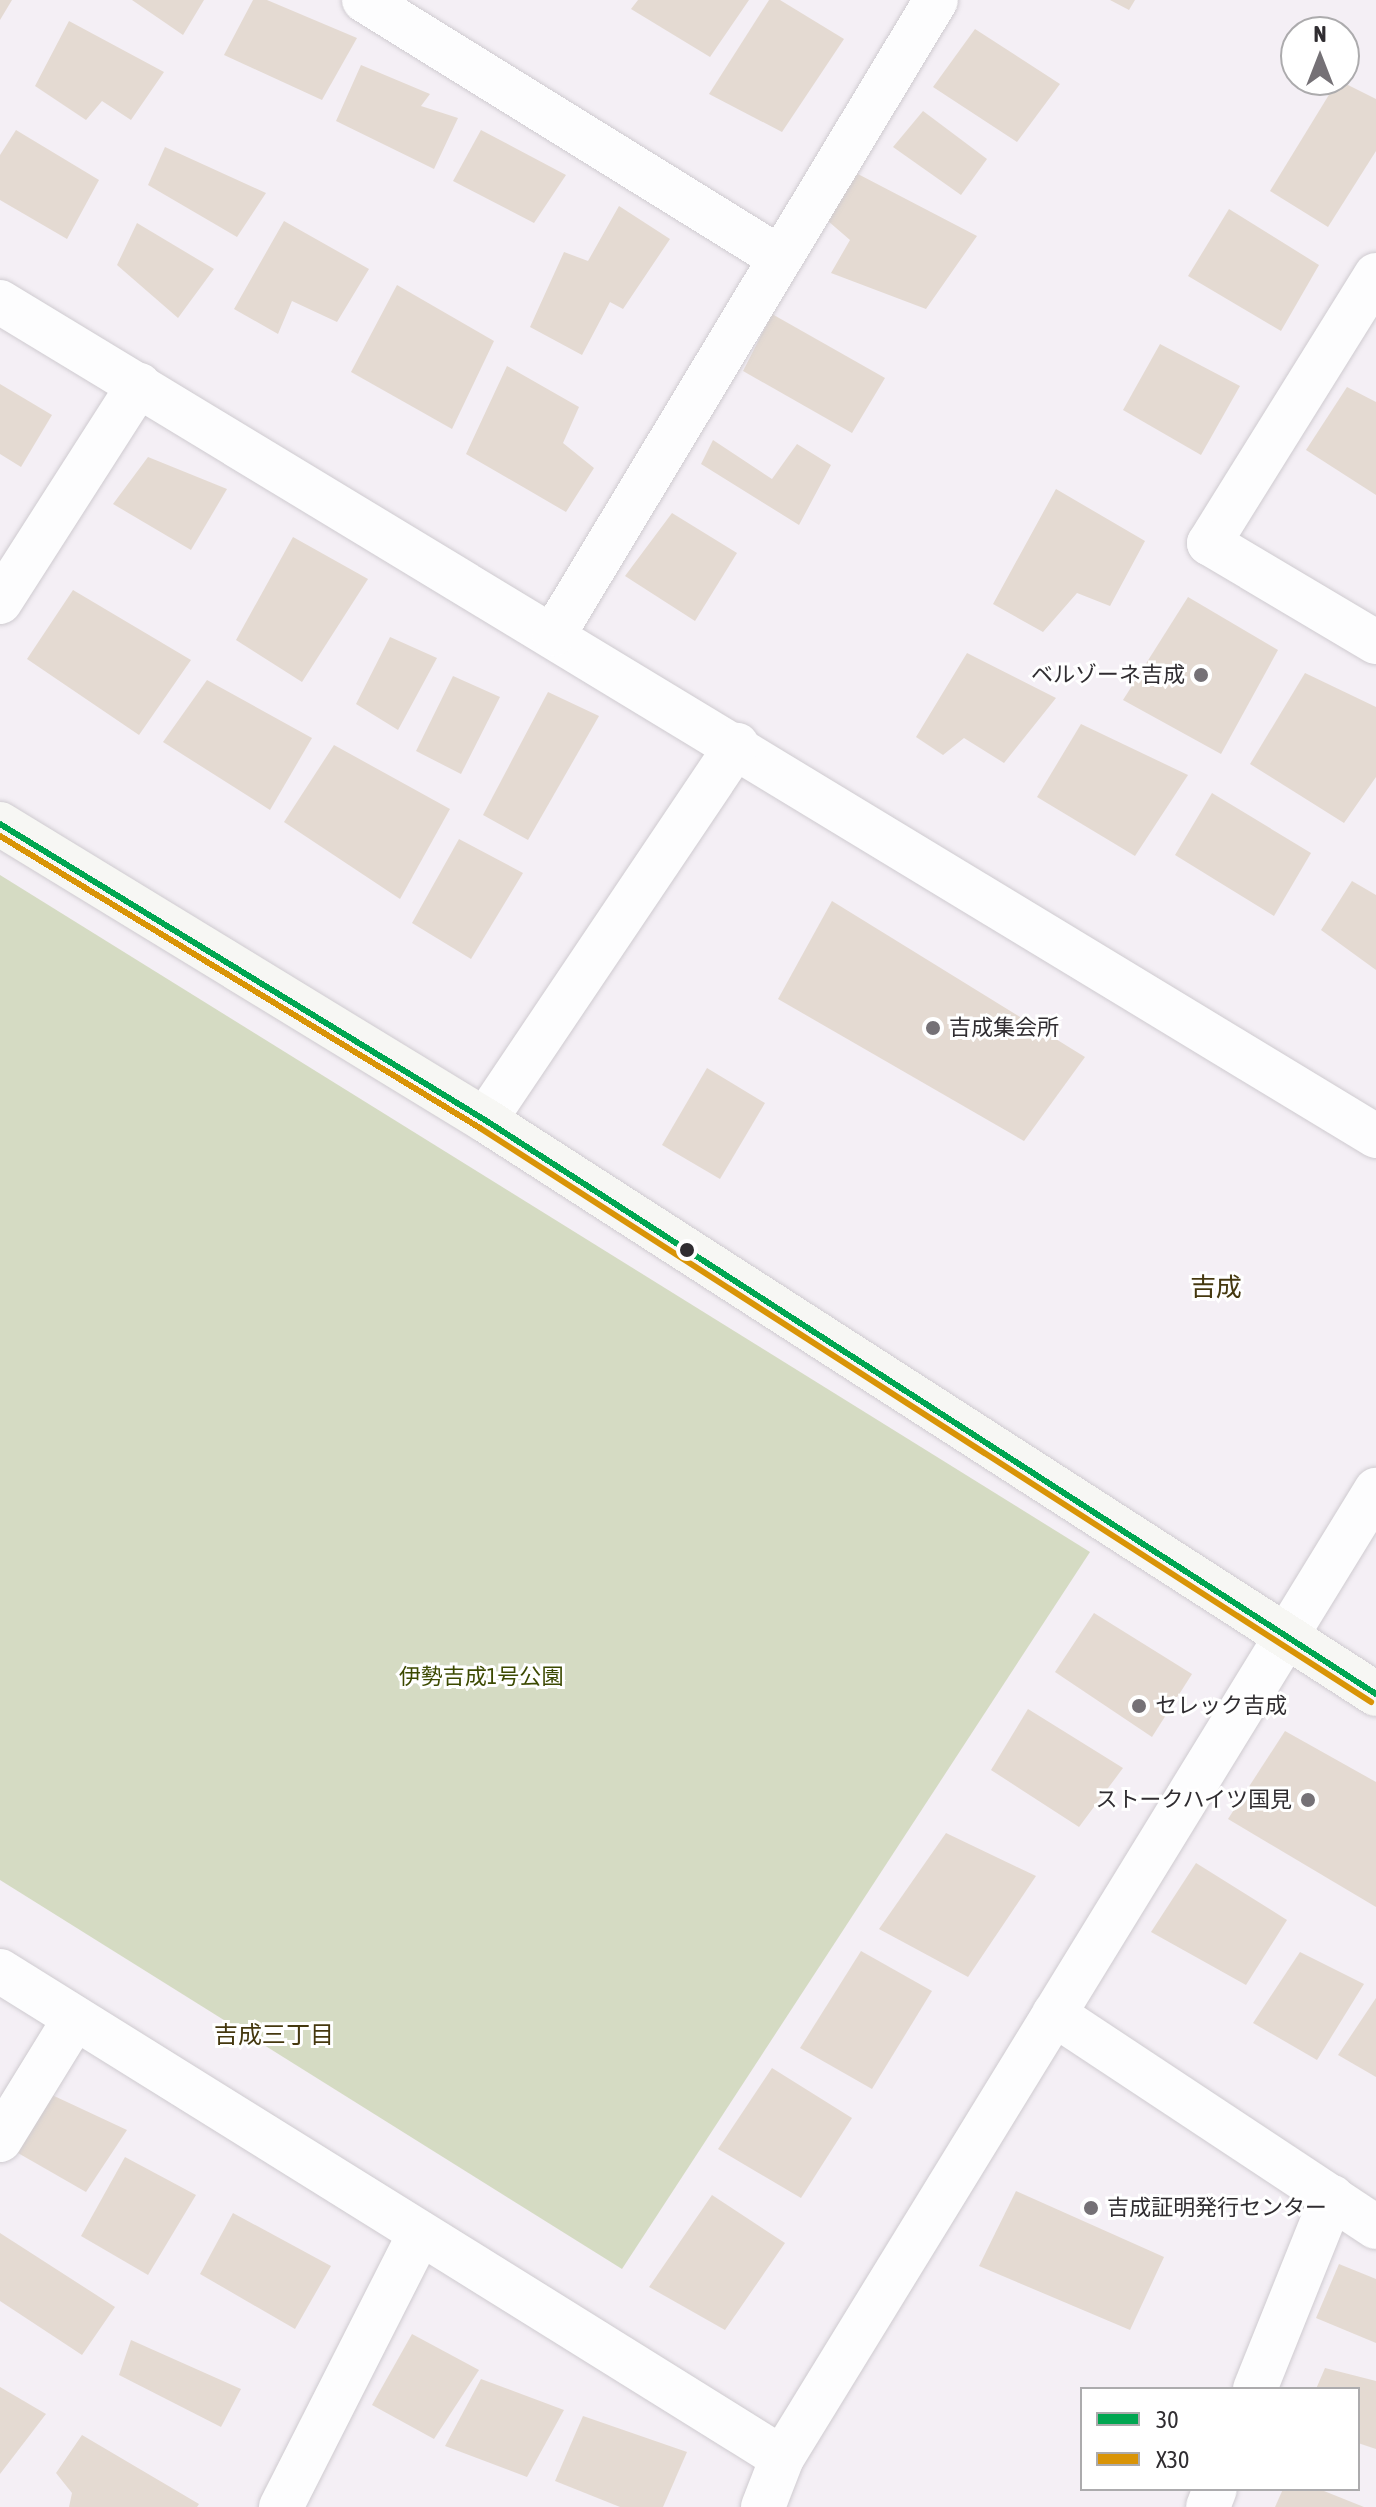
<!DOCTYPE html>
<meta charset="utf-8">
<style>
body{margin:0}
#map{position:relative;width:1376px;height:2507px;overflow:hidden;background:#f4eff5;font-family:"Asap Condensed","Noto Sans JP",sans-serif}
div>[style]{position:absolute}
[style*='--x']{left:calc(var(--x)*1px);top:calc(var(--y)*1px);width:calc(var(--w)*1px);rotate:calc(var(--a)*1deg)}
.green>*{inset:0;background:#d5dbc3}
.building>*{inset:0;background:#e4dad2}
.roads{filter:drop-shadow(0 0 2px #cfcbd0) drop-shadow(0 0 2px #cfcbd0)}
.street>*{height:44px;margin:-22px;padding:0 22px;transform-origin:22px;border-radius:22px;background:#fdfdfe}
.secondary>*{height:44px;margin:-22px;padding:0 22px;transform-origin:22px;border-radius:22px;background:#f7f7f4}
.bus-1>*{height:6px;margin:-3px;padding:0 3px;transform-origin:3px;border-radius:3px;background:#00a651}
.bus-2>*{height:6px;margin:-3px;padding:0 3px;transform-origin:3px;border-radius:3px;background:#d99407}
.dots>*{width:22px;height:22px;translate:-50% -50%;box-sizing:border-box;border:4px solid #fff;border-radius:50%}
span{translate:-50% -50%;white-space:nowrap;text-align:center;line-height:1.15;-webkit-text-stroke:6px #fff;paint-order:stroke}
.poi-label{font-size:22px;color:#302d31}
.right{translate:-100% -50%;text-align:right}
.left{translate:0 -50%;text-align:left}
.park-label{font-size:22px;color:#3c4901}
.neighbourhood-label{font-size:24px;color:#45380f}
.quarter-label{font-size:26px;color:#45380f}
.legend{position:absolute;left:1080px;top:2387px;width:280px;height:104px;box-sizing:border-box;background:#fff;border:2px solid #acabad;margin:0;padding:10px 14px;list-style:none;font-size:24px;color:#302d31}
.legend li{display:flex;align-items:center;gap:16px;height:40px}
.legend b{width:40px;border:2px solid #acabad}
.north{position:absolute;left:1280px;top:16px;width:80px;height:80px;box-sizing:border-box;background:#fff;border:2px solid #acabad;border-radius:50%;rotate:0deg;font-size:22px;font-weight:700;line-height:32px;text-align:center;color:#302d31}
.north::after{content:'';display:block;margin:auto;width:28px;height:36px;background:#757176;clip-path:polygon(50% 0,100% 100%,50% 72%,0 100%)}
</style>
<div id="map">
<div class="green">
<div style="clip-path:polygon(0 875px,1090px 1552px,622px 2269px,0 1880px)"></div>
</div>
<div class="building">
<div style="clip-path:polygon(0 0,12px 0,0 20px)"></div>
<div style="clip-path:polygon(132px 0,204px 0,183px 35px)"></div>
<div style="clip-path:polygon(253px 0,267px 0,357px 38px,322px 100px,224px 55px)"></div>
<div style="clip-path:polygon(638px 0,749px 0,710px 57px,631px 9px)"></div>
<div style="clip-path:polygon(769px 0,780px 0,844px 39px,782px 132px,709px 94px)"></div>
<div style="clip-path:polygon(1110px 0,1135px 0,1129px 10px)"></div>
<div style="clip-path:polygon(69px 21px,164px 72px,131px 120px,102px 101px,86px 120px,35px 86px)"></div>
<div style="clip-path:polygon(975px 29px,1060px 84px,1017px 142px,933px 87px)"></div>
<div style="clip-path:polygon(361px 65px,430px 94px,421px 106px,458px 118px,434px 169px,336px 121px)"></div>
<div style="clip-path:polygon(1338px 80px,1376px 99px,1376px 151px,1328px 227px,1270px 191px)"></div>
<div style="clip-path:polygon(923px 111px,987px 159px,961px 195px,893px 147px)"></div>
<div style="clip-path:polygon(16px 130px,99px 180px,67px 239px,0 200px,0 155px)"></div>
<div style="clip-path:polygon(481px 130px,566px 175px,534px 223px,453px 181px)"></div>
<div style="clip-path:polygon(165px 147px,266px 193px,237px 237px,148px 185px)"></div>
<div style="clip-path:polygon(856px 173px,977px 236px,926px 309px,831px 273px,850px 240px,828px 221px)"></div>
<div style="clip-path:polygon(619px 206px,670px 239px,623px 309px,610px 302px,582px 355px,530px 327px,564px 252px,588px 261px)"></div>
<div style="clip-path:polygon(1229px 209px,1319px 265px,1281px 331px,1188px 276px)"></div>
<div style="clip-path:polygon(284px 221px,369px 269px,337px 322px,292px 301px,278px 334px,234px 309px)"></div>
<div style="clip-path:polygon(137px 223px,214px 269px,178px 318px,117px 265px)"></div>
<div style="clip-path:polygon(397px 285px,494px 341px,452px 429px,351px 372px)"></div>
<div style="clip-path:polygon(772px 314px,885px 378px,852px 433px,743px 371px)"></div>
<div style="clip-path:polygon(1160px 344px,1240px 386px,1201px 455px,1123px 410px)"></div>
<div style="clip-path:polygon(507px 366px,579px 407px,563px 443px,594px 468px,566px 512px,466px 454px)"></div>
<div style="clip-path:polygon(0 384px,52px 415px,21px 467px,0 454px)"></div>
<div style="clip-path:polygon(1347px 387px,1376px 402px,1376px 495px,1306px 450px)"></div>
<div style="clip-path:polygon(713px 440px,772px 479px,797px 444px,831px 465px,799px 525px,701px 464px)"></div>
<div style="clip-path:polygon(148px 457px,227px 489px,191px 550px,113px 504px)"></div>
<div style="clip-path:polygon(1056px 489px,1145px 541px,1110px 606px,1077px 593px,1043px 632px,993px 604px)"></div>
<div style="clip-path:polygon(672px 513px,737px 553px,695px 621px,625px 576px)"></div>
<div style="clip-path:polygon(293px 537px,368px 579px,302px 682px,236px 640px)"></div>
<div style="clip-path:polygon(73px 590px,191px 660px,139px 735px,27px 659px)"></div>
<div style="clip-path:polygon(1188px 597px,1278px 650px,1221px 754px,1123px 700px)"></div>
<div style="clip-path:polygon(390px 637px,437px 658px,398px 730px,356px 704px)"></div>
<div style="clip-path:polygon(967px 653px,1056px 698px,1004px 763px,964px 738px,943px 755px,916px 737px)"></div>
<div style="clip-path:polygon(1305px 673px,1376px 707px,1376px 777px,1344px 823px,1250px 764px)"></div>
<div style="clip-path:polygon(453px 676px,500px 697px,461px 774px,416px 751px)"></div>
<div style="clip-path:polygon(207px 680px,312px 738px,270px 810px,163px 742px)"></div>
<div style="clip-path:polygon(548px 692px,599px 716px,528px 840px,483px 815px)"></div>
<div style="clip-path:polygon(1081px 724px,1188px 775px,1135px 856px,1037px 797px)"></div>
<div style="clip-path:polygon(334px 745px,450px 809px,400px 899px,284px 822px)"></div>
<div style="clip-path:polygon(1212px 793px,1311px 853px,1274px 916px,1175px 855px)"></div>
<div style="clip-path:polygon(459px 839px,523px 873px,471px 959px,412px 923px)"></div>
<div style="clip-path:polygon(1352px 881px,1376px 895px,1376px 970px,1321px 930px)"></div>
<div style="clip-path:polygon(832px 901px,1085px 1057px,1024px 1141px,778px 999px)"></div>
<div style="clip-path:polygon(707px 1068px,765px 1103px,720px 1179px,662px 1145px)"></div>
<div style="clip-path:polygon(1094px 1613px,1192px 1674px,1152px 1737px,1055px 1672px)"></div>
<div style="clip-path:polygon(1028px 1709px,1123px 1768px,1079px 1827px,991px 1770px)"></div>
<div style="clip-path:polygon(1285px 1731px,1376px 1782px,1376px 1907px,1228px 1819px)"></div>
<div style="clip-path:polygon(946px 1833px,1036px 1876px,968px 1977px,879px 1929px)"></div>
<div style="clip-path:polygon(1196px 1863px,1287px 1920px,1246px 1985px,1151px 1932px)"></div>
<div style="clip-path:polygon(861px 1951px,932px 1991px,872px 2089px,800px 2048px)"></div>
<div style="clip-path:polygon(1300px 1952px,1364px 1984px,1317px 2060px,1253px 2023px)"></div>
<div style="clip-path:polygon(1376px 1998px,1376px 2077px,1338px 2055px)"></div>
<div style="clip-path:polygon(772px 2068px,852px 2118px,801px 2198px,718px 2149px)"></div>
<div style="clip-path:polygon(52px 2095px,127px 2130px,86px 2192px,11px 2149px)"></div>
<div style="clip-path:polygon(125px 2157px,196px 2195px,148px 2275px,81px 2236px)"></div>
<div style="clip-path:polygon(1016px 2191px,1164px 2257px,1130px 2330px,979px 2266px)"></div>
<div style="clip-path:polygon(712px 2195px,785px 2243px,725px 2330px,649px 2287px)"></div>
<div style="clip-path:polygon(233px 2213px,331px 2266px,295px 2329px,200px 2274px)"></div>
<div style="clip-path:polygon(0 2233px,115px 2307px,82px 2355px,0 2301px)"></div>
<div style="clip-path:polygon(1339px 2264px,1376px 2279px,1376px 2343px,1316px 2318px)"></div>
<div style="clip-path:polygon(412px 2334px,479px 2370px,434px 2439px,372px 2405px)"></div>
<div style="clip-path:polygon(131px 2340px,241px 2389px,221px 2427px,119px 2375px)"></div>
<div style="clip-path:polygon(1325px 2368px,1376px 2381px,1376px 2449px,1358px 2443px,1358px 2389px,1316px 2389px)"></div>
<div style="clip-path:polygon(481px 2379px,564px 2410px,527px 2477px,445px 2446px)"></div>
<div style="clip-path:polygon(0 2387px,46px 2414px,0 2474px)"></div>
<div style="clip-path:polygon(583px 2416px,687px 2452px,663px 2507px,620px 2507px,555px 2481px)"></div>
<div style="clip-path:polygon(82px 2435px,199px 2504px,197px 2507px,69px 2507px,72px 2493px,56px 2473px)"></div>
<div style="clip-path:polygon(1283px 2489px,1319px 2489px,1364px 2507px,1275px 2507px)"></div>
</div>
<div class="roads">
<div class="street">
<div style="--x:364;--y:0;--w:490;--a:31.8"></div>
<div style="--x:1376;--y:275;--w:316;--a:121.9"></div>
<div style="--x:1209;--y:543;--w:194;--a:30.7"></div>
<div style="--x:0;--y:302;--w:1609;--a:31.22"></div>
<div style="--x:0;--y:602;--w:258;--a:-57.4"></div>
<div style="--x:554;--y:634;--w:740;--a:-58.93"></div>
<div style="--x:485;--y:1120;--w:452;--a:-56.1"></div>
<div style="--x:0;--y:1971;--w:921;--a:31.91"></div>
<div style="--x:1054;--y:2014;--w:386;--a:33.5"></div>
<div style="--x:0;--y:2140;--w:143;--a:-58.4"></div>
<div style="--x:1255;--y:2389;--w:207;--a:-68.1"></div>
<div style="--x:281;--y:2507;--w:307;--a:-63.1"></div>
<div style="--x:763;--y:2507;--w:53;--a:-68.8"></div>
<div style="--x:782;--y:2458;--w:1136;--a:-58.47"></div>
<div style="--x:1208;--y:2507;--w:19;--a:-69"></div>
</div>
<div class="secondary">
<div style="--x:0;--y:824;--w:568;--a:31.4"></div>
<div style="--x:485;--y:1120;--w:1060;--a:32.79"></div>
</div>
</div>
<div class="bus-1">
<div style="--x:0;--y:824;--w:568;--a:31.4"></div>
<div style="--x:485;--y:1120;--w:1060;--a:32.79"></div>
</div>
<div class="bus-2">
<div style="--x:0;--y:836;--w:562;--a:31.31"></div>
<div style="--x:480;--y:1128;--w:1060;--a:32.79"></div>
</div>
<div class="dots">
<div style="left:1201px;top:675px;background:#757176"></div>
<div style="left:933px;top:1028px;background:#757176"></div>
<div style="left:687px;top:1250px;background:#302d31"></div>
<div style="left:1139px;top:1706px;background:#757176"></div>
<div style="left:1308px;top:1800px;background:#757176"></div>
<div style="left:1091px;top:2208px;background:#757176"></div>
</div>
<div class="poi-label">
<span class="right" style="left:1185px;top:675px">ベルゾーネ吉成</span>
<span class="left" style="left:949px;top:1028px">吉成集会所</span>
<span class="left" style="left:1155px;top:1706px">セレック吉成</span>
<span class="right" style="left:1292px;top:1800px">ストークハイツ国見</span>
<span class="left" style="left:1107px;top:2208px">吉成証明発行センター</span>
</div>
<div class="park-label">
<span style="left:481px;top:1677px">伊勢吉成1号公園</span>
</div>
<div class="neighbourhood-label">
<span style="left:274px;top:2035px">吉成三丁目</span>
</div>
<div class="quarter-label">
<span style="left:1216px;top:1288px">吉成</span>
</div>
<ul class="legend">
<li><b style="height:10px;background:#00a651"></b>30</li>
<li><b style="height:10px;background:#d99407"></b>X30</li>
</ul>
<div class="north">N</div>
</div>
